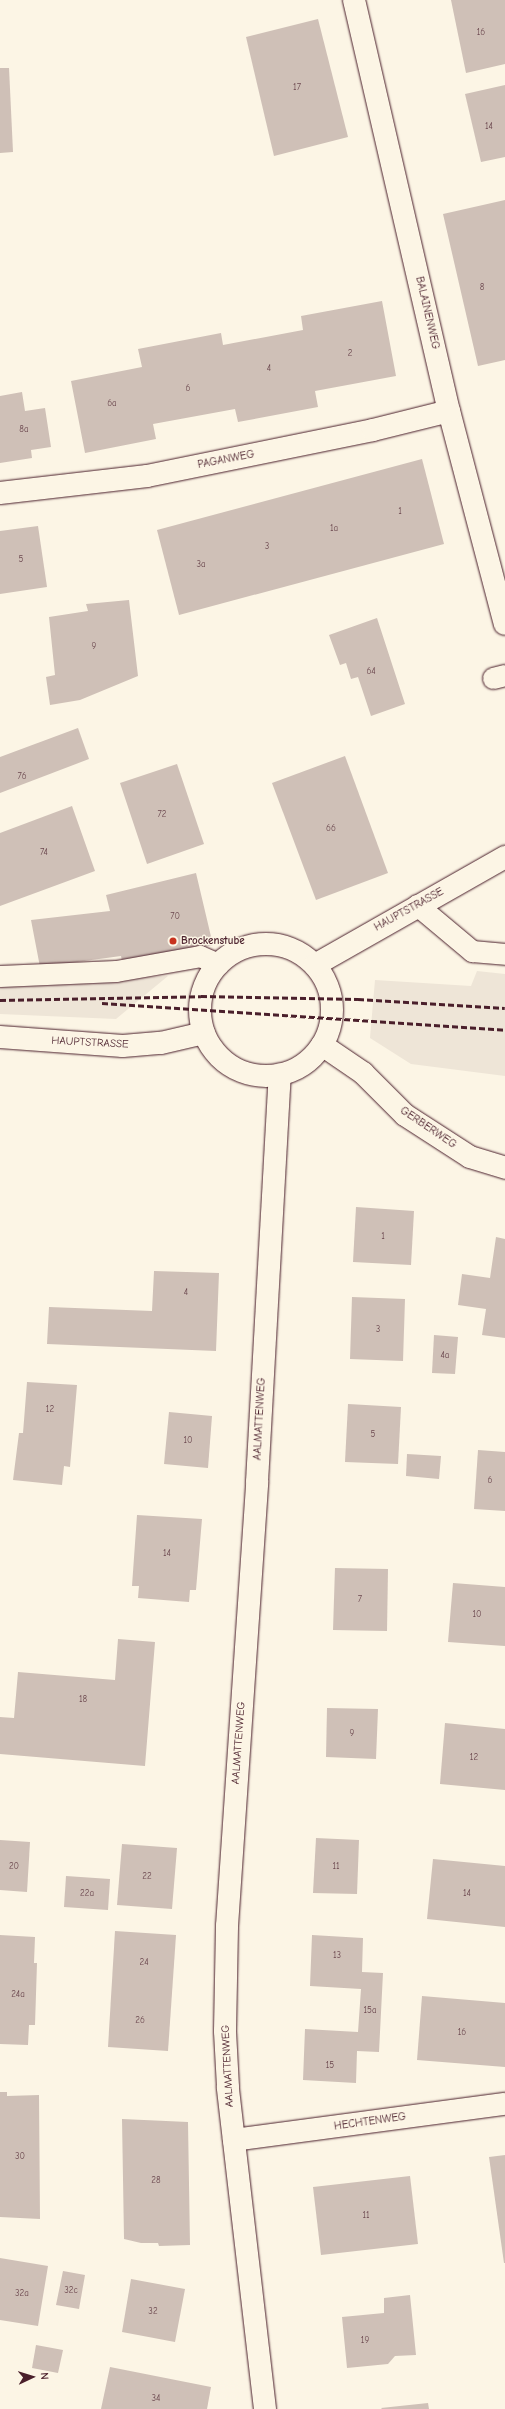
<!DOCTYPE html>
<style>
body{margin:0}
#map{position:relative;width:505px;height:2409px;overflow:hidden;background:#fcf5e5;font-family:"Comic Neue",sans-serif}
div>[style]{position:absolute}
[style*='--x']{left:calc(var(--x)*1px);top:calc(var(--y)*1px);width:calc(var(--w)*1px);rotate:calc(var(--a)*1deg)}
.built>*{inset:0;background:#eee5d7}
.building>*{inset:0;background:#cfc0b7}
.roads{filter:drop-shadow(0 0 1px #4a1f2b) drop-shadow(0 0 1px #4a1f2b)}
.lane>*{height:21px;margin:-10.5px;padding:0 10.5px;transform-origin:10.5px;border-radius:10.5px;background:#fcf5e5}
.street>*{height:22px;margin:-11px;padding:0 11px;transform-origin:11px;border-radius:11px;background:#fcf5e5}
.secondary>*{height:22px;margin:-11px;padding:0 11px;transform-origin:11px;border-radius:11px;background:#fcf5e5}
.secondary>.ring{margin:-11px;padding:0;box-sizing:content-box;background:none;border:22px solid #fcf5e5;border-radius:50%}
.rail>*{height:3px;margin-top:-1.5px;transform-origin:0;background:repeating-linear-gradient(90deg,#4a1f2b 0 6px,transparent 0 9px)}
.dots>*{width:11px;height:11px;translate:-50% -50%;box-sizing:border-box;border:2px solid #fcf5e5;border-radius:50%}
span{translate:-50% -50%;white-space:nowrap;text-align:center;line-height:1.15;-webkit-text-stroke:3px #fcf5e5;paint-order:stroke}
.number-label{font-size:9px;color:#6b474e}
.number-label span{-webkit-text-stroke-width:0}
.street-label{font-size:11px;color:#4a1f2b}
.poi-label{font-size:11px;color:#4a1f2b;font-weight:700}
.left{translate:0 -50%;text-align:left}
.north{position:absolute;left:12px;top:2357px;width:40px;height:40px;-webkit-text-stroke:3px #fcf5e5;paint-order:stroke;rotate:86deg;font-size:11px;font-weight:700;line-height:16px;text-align:center;color:#4a1f2b}
.north::after{content:'';display:block;margin:auto;width:14px;height:18px;background:#4a1f2b;clip-path:polygon(50% 0,100% 100%,50% 72%,0 100%)}
</style>
<div id="map">
<div class="built">
<div style="clip-path:polygon(477px 971px,505px 974px,505px 1076px,411px 1064px,370px 1038px,375px 980px,471px 986px)"></div>
<div style="clip-path:polygon(168px 976px,116px 1019px,0 1014px,0 985px)"></div>
</div>
<div class="building">
<div style="clip-path:polygon(451px 0,505px 0,505px 64px,466px 73px)"></div>
<div style="clip-path:polygon(318px 19px,348px 137px,274px 156px,246px 37px)"></div>
<div style="clip-path:polygon(0 68px,9px 68px,13px 152px,0 153px)"></div>
<div style="clip-path:polygon(505px 85px,505px 157px,481px 162px,465px 94px)"></div>
<div style="clip-path:polygon(505px 200px,505px 360px,478px 366px,443px 214px)"></div>
<div style="clip-path:polygon(382px 301px,396px 376px,315px 391px,318px 407px,238px 422px,235px 409px,153px 424px,156px 439px,85px 453px,71px 381px,142px 367px,138px 349px,221px 333px,223px 345px,303px 330px,301px 316px)"></div>
<div style="clip-path:polygon(22px 392px,25px 411px,45px 408px,51px 447px,31px 450px,32px 458px,0 463px,0 396px)"></div>
<div style="clip-path:polygon(422px 459px,444px 544px,179px 615px,157px 530px)"></div>
<div style="clip-path:polygon(38px 526px,47px 587px,0 594px,0 531px)"></div>
<div style="clip-path:polygon(129px 600px,138px 676px,80px 700px,50px 705px,46px 677px,55px 675px,49px 617px,88px 611px,86px 604px)"></div>
<div style="clip-path:polygon(377px 618px,405px 704px,371px 716px,358px 677px,351px 679px,346px 663px,340px 665px,329px 635px)"></div>
<div style="clip-path:polygon(78px 728px,89px 759px,0 793px,0 757px)"></div>
<div style="clip-path:polygon(345px 756px,388px 873px,316px 900px,272px 783px)"></div>
<div style="clip-path:polygon(177px 764px,204px 844px,147px 864px,120px 783px)"></div>
<div style="clip-path:polygon(72px 806px,95px 871px,0 906px,0 833px)"></div>
<div style="clip-path:polygon(196px 873px,213px 945px,123px 966px,121px 956px,40px 967px,31px 920px,110px 911px,106px 895px)"></div>
<div style="clip-path:polygon(356px 1207px,414px 1211px,411px 1265px,353px 1262px)"></div>
<div style="clip-path:polygon(496px 1237px,505px 1239px,505px 1338px,482px 1335px,486px 1309px,458px 1305px,462px 1274px,490px 1278px)"></div>
<div style="clip-path:polygon(154px 1271px,219px 1273px,216px 1351px,47px 1344px,49px 1307px,152px 1311px)"></div>
<div style="clip-path:polygon(352px 1297px,405px 1299px,403px 1361px,350px 1359px)"></div>
<div style="clip-path:polygon(434px 1335px,458px 1337px,455px 1374px,432px 1373px)"></div>
<div style="clip-path:polygon(27px 1382px,77px 1385px,70px 1467px,64px 1466px,62px 1485px,13px 1480px,19px 1433px,23px 1433px)"></div>
<div style="clip-path:polygon(348px 1404px,401px 1407px,398px 1464px,345px 1462px)"></div>
<div style="clip-path:polygon(169px 1412px,212px 1416px,208px 1468px,164px 1464px)"></div>
<div style="clip-path:polygon(478px 1450px,505px 1452px,505px 1511px,474px 1509px)"></div>
<div style="clip-path:polygon(407px 1454px,441px 1456px,439px 1479px,406px 1476px)"></div>
<div style="clip-path:polygon(137px 1515px,202px 1519px,196px 1590px,190px 1590px,189px 1602px,138px 1598px,139px 1586px,132px 1586px)"></div>
<div style="clip-path:polygon(335px 1568px,388px 1569px,387px 1631px,333px 1630px)"></div>
<div style="clip-path:polygon(453px 1583px,505px 1587px,505px 1646px,448px 1642px)"></div>
<div style="clip-path:polygon(118px 1639px,155px 1642px,145px 1766px,0 1754px,0 1717px,14px 1718px,18px 1672px,115px 1680px)"></div>
<div style="clip-path:polygon(327px 1708px,378px 1709px,376px 1759px,326px 1757px)"></div>
<div style="clip-path:polygon(445px 1723px,505px 1729px,505px 1790px,440px 1784px)"></div>
<div style="clip-path:polygon(316px 1838px,359px 1840px,357px 1894px,313px 1893px)"></div>
<div style="clip-path:polygon(0 1840px,30px 1842px,27px 1892px,0 1890px)"></div>
<div style="clip-path:polygon(122px 1844px,177px 1848px,172px 1909px,117px 1905px)"></div>
<div style="clip-path:polygon(433px 1859px,505px 1866px,505px 1927px,427px 1919px)"></div>
<div style="clip-path:polygon(66px 1876px,110px 1879px,108px 1910px,64px 1907px)"></div>
<div style="clip-path:polygon(115px 1931px,176px 1935px,168px 2051px,108px 2047px)"></div>
<div style="clip-path:polygon(0 1935px,35px 1937px,34px 1963px,37px 1963px,35px 2025px,29px 2025px,28px 2045px,0 2044px)"></div>
<div style="clip-path:polygon(312px 1935px,363px 1938px,362px 1972px,383px 1973px,379px 2052px,357px 2051px,356px 2083px,303px 2080px,305px 2029px,358px 2032px,361px 1989px,310px 1986px)"></div>
<div style="clip-path:polygon(422px 1996px,505px 2003px,505px 2067px,417px 2060px)"></div>
<div style="clip-path:polygon(0 2092px,7px 2092px,7px 2096px,39px 2095px,40px 2219px,0 2217px)"></div>
<div style="clip-path:polygon(122px 2119px,188px 2122px,190px 2245px,159px 2246px,158px 2243px,141px 2243px,124px 2239px)"></div>
<div style="clip-path:polygon(505px 2155px,505px 2263px,504px 2263px,489px 2157px)"></div>
<div style="clip-path:polygon(410px 2176px,418px 2244px,321px 2255px,313px 2187px)"></div>
<div style="clip-path:polygon(0 2258px,48px 2266px,38px 2326px,0 2320px)"></div>
<div style="clip-path:polygon(63px 2271px,85px 2275px,79px 2309px,56px 2305px)"></div>
<div style="clip-path:polygon(131px 2279px,185px 2289px,175px 2342px,122px 2332px)"></div>
<div style="clip-path:polygon(410px 2295px,416px 2355px,395px 2356px,388px 2364px,347px 2368px,342px 2317px,384px 2313px,384px 2298px)"></div>
<div style="clip-path:polygon(36px 2345px,63px 2350px,58px 2373px,32px 2368px)"></div>
<div style="clip-path:polygon(110px 2367px,211px 2387px,207px 2409px,101px 2409px)"></div>
<div style="clip-path:polygon(428px 2403px,429px 2409px,382px 2409px,381px 2408px)"></div>
</div>
<div class="roads">
<div class="lane">
<div style="--x:493;--y:678;--w:12;--a:-14"></div>
<div style="--x:417;--y:905;--w:72;--a:39.9"></div>
<div style="--x:472;--y:951;--w:33;--a:5"></div>
<div style="--x:0;--y:976;--w:116;--a:-2.5"></div>
<div style="--x:116;--y:971;--w:85;--a:-10.1"></div>
<div style="--x:200;--y:956;--w:20;--a:24"></div>
</div>
<div class="street">
<div style="--x:354;--y:0;--w:422;--a:77"></div>
<div style="--x:449;--y:411;--w:220;--a:75.3"></div>
<div style="--x:0;--y:493;--w:148;--a:-6.6"></div>
<div style="--x:147;--y:476;--w:231;--a:-11.5"></div>
<div style="--x:373;--y:430;--w:78;--a:-14"></div>
<div style="--x:322;--y:1045;--w:50;--a:34.3"></div>
<div style="--x:363;--y:1073;--w:59;--a:45"></div>
<div style="--x:405;--y:1115;--w:77;--a:32.9"></div>
<div style="--x:470;--y:1157;--w:37;--a:17"></div>
<div style="--x:234;--y:2140;--w:273;--a:-7.6"></div>
<div style="--x:265;--y:2409;--w:324;--a:-96.6"></div>
<div style="--x:228;--y:2087;--w:56;--a:-93.1"></div>
<div style="--x:225;--y:2031;--w:105;--a:-88.9"></div>
<div style="--x:227;--y:1926;--w:445;--a:-86.1"></div>
<div style="--x:257;--y:1482;--w:408;--a:-86.8"></div>
</div>
<div class="secondary">
<div class="ring" style="left:200px;top:944px;width:110px;height:110px"></div>
<div style="--x:315;--y:965;--w:219;--a:-29.6"></div>
<div style="--x:0;--y:1037;--w:123;--a:4.2"></div>
<div style="--x:123;--y:1046;--w:38;--a:-5"></div>
<div style="--x:161;--y:1043;--w:44;--a:-13.1"></div>
</div>
</div>
<div class="rail">
<div style="--x:0;--y:1000;--w:201;--a:-1.1"></div>
<div style="--x:201;--y:996;--w:157;--a:1.1"></div>
<div style="--x:358;--y:999;--w:147;--a:3.5"></div>
<div style="--x:102;--y:1003;--w:404;--a:3.8"></div>
</div>
<div class="dots">
<div style="left:173px;top:941px;background:#c8321e"></div>
</div>
<div class="number-label">
<span style="left:481px;top:32px">16</span>
<span style="left:297px;top:87px">17</span>
<span style="left:489px;top:126px">14</span>
<span style="left:482px;top:287px">8</span>
<span style="left:350px;top:353px">2</span>
<span style="left:269px;top:368px">4</span>
<span style="left:188px;top:388px">6</span>
<span style="left:112px;top:403px">6a</span>
<span style="left:24px;top:429px">8a</span>
<span style="left:400px;top:511px">1</span>
<span style="left:334px;top:528px">1a</span>
<span style="left:267px;top:546px">3</span>
<span style="left:21px;top:559px">5</span>
<span style="left:201px;top:564px">3a</span>
<span style="left:94px;top:646px">9</span>
<span style="left:371px;top:671px">64</span>
<span style="left:22px;top:776px">76</span>
<span style="left:162px;top:814px">72</span>
<span style="left:331px;top:828px">66</span>
<span style="left:44px;top:852px">74</span>
<span style="left:175px;top:916px">70</span>
<span style="left:383px;top:1236px">1</span>
<span style="left:186px;top:1292px">4</span>
<span style="left:378px;top:1329px">3</span>
<span style="left:445px;top:1355px">4a</span>
<span style="left:50px;top:1409px">12</span>
<span style="left:373px;top:1434px">5</span>
<span style="left:188px;top:1440px">10</span>
<span style="left:490px;top:1480px">6</span>
<span style="left:167px;top:1553px">14</span>
<span style="left:360px;top:1599px">7</span>
<span style="left:477px;top:1614px">10</span>
<span style="left:83px;top:1699px">18</span>
<span style="left:352px;top:1733px">9</span>
<span style="left:474px;top:1757px">12</span>
<span style="left:14px;top:1866px">20</span>
<span style="left:336px;top:1866px">11</span>
<span style="left:147px;top:1876px">22</span>
<span style="left:87px;top:1893px">22a</span>
<span style="left:467px;top:1893px">14</span>
<span style="left:337px;top:1955px">13</span>
<span style="left:144px;top:1962px">24</span>
<span style="left:18px;top:1994px">24a</span>
<span style="left:370px;top:2010px">15a</span>
<span style="left:140px;top:2020px">26</span>
<span style="left:462px;top:2032px">16</span>
<span style="left:330px;top:2065px">15</span>
<span style="left:20px;top:2156px">30</span>
<span style="left:156px;top:2180px">28</span>
<span style="left:366px;top:2215px">11</span>
<span style="left:71px;top:2290px">32c</span>
<span style="left:22px;top:2293px">32a</span>
<span style="left:153px;top:2311px">32</span>
<span style="left:365px;top:2340px">19</span>
<span style="left:156px;top:2398px">34</span>
</div>
<div class="street-label">
<span style="left:427px;top:313px;rotate:77deg">BALAINENWEG</span>
<span style="left:226px;top:460px;rotate:-11deg">PAGANWEG</span>
<span style="left:409px;top:910px;rotate:-29deg">HAUPTSTRASSE</span>
<span style="left:90px;top:1043px;rotate:3deg">HAUPTSTRASSE</span>
<span style="left:428px;top:1128px;rotate:34deg">GERBERWEG</span>
<span style="left:260px;top:1419px;rotate:-87deg">AALMATTENWEG</span>
<span style="left:239px;top:1743px;rotate:-86deg">AALMATTENWEG</span>
<span style="left:228px;top:2066px;rotate:-93deg">AALMATTENWEG</span>
<span style="left:370px;top:2122px;rotate:-8deg">HECHTENWEG</span>
</div>
<div class="poi-label">
<span class="left" style="left:181px;top:941px">Brockenstube</span>
</div>
<div class="north">N</div>
</div>
